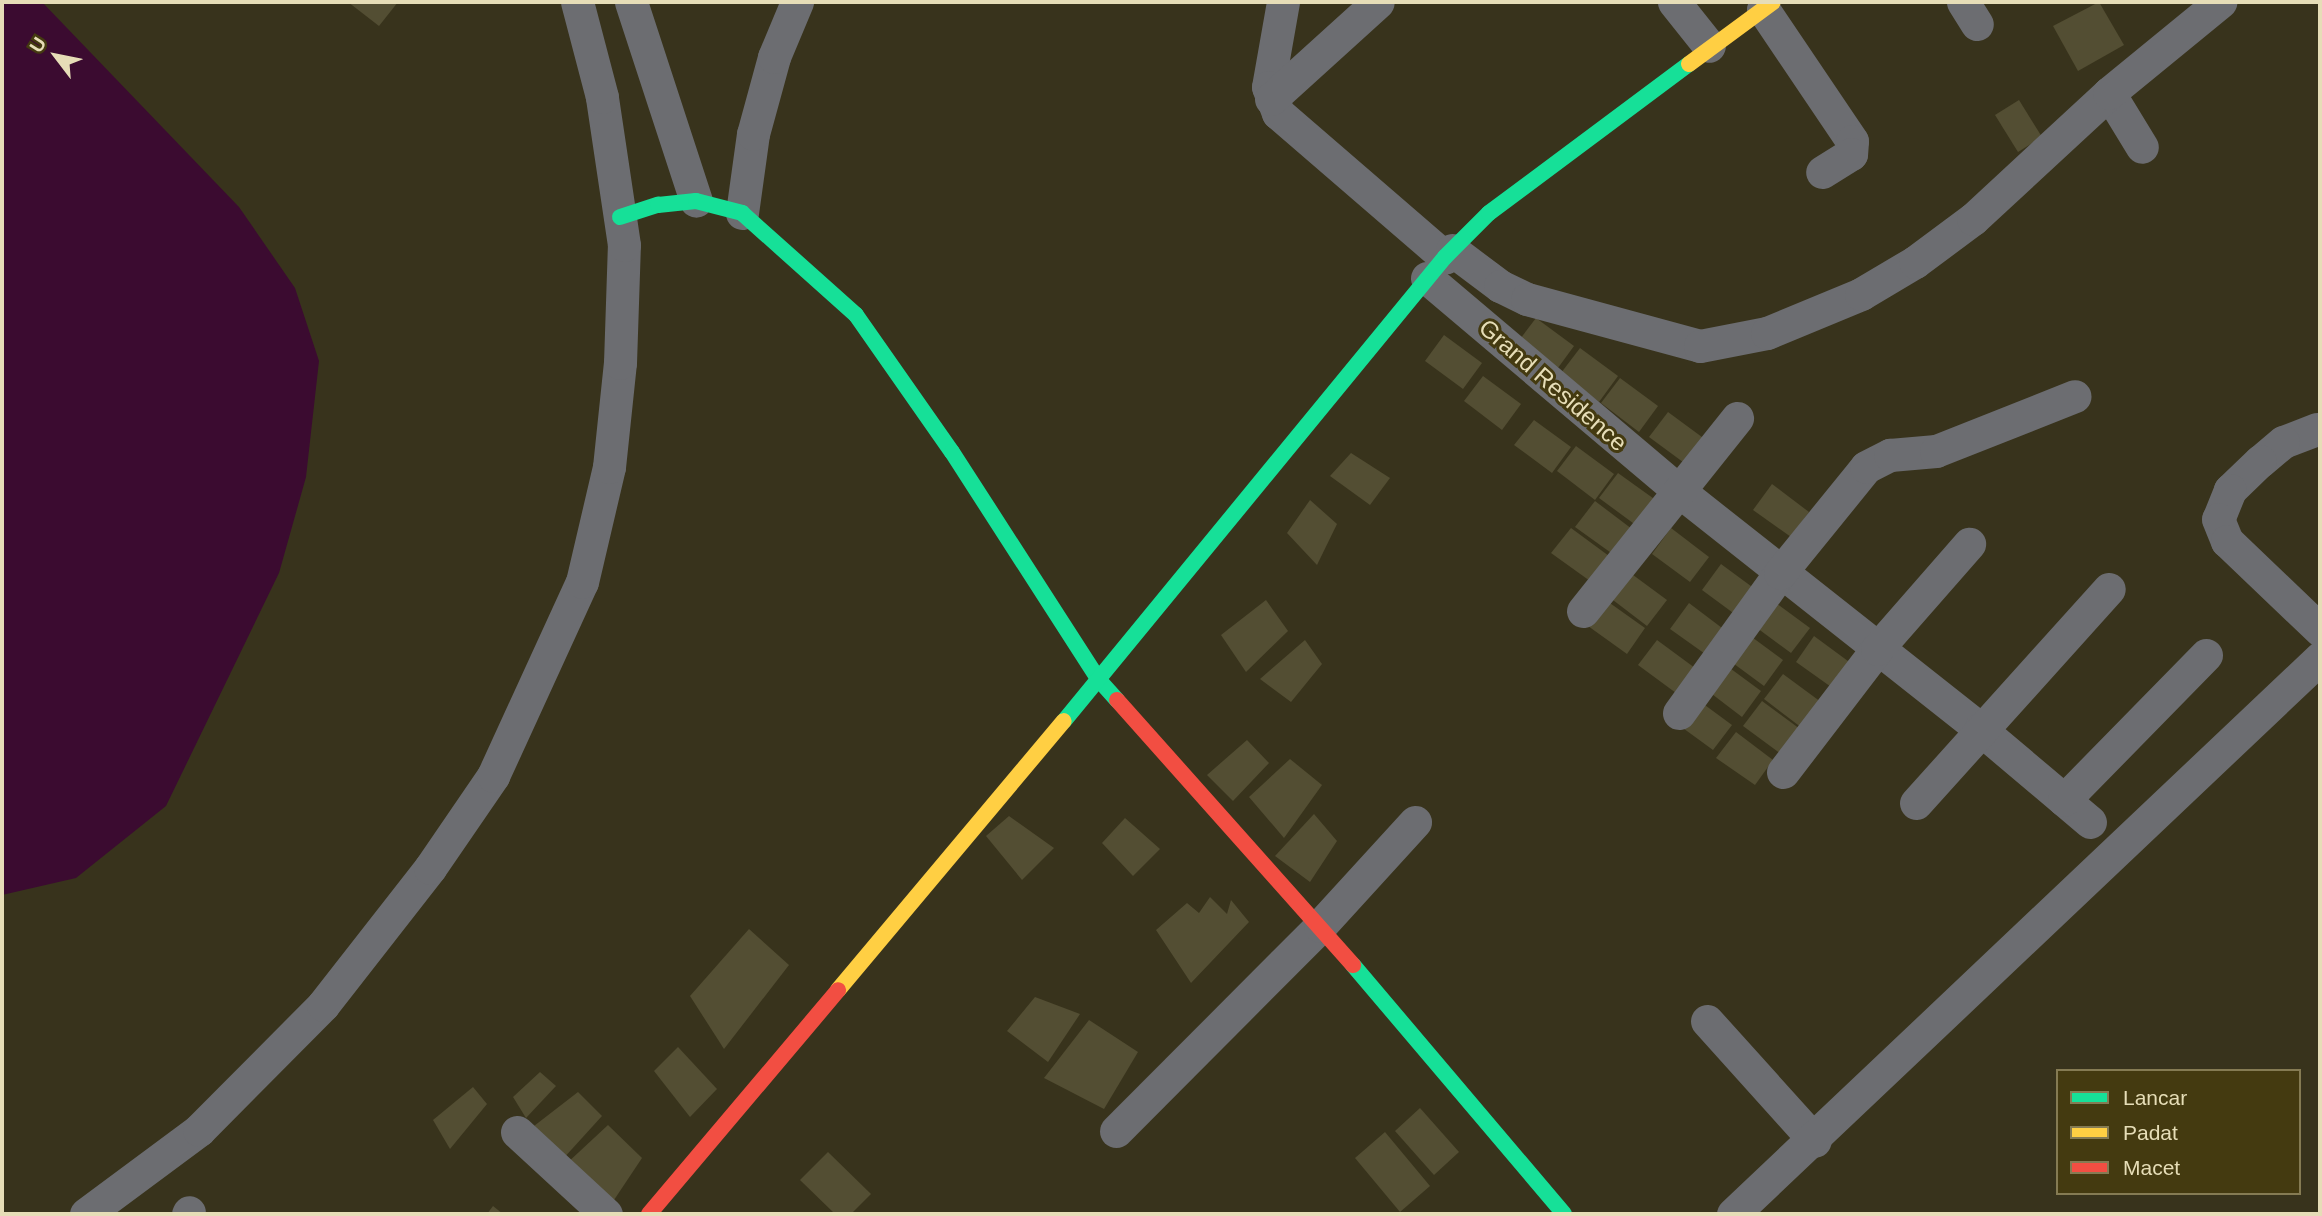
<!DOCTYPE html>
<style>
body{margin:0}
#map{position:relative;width:2322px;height:1216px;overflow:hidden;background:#38331c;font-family:Arial,sans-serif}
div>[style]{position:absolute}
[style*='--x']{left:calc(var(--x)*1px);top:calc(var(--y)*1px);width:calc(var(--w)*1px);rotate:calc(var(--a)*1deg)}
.water>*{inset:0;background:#3b0b30}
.building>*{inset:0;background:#534e33}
.street>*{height:33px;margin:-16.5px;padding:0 16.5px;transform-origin:16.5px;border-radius:16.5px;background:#6c6d71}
.fast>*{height:16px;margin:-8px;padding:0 8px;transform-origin:8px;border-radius:8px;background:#16e098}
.slow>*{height:16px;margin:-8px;padding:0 8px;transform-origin:8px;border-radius:8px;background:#ffcf43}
.jam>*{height:16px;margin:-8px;padding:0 8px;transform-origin:8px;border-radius:8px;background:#f24e42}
span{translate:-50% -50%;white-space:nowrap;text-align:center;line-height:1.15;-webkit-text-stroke:6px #443a10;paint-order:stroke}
.street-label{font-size:24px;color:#e6ddb7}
.frame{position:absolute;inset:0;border:4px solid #e6ddb7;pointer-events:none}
.legend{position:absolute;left:2056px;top:1069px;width:245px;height:126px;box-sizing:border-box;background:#443a10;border:2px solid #857b53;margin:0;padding:9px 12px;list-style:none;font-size:21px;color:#e6ddb7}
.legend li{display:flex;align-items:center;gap:14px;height:35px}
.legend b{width:35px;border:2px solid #857b53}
.north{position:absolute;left:21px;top:21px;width:70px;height:70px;-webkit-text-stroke:5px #443a10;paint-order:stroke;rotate:302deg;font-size:19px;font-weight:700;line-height:28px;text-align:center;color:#e6ddb7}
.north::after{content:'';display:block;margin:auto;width:24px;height:32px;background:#e6ddb7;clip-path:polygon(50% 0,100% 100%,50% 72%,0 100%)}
</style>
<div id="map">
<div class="water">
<div style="clip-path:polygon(2px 2px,42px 2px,239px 207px,295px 288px,319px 361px,306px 477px,279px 573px,166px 806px,76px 878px,2px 895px)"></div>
</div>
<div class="building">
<div style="clip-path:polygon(348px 2px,398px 2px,379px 26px)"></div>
<div style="clip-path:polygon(2099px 2px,2124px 45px,2078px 71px,2053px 26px)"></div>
<div style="clip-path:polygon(2019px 100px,2042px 137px,2018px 152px,1995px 115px)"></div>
<div style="clip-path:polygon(1536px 318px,1574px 346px,1555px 372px,1517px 343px)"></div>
<div style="clip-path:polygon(1444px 335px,1482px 363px,1463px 389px,1425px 361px)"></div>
<div style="clip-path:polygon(1580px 348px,1618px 376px,1599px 402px,1561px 373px)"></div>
<div style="clip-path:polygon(1483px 376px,1521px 404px,1502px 430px,1464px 401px)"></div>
<div style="clip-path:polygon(1620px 378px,1658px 406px,1639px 432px,1601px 403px)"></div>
<div style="clip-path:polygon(1668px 412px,1706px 440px,1687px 465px,1649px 437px)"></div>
<div style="clip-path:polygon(1534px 420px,1571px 447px,1552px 473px,1514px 445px)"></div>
<div style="clip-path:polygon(1576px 446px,1614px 474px,1595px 500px,1557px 471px)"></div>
<div style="clip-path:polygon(1351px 453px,1390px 478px,1370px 505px,1330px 476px)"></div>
<div style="clip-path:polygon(1618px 473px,1657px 501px,1637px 526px,1599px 498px)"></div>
<div style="clip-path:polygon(1772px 484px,1809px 512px,1791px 537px,1753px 510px)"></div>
<div style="clip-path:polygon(1310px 500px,1337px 524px,1317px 565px,1287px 533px)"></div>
<div style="clip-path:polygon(1595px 501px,1632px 529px,1614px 555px,1575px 527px)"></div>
<div style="clip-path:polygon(1571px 528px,1609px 556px,1590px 581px,1551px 553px)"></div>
<div style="clip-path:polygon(1671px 528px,1709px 557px,1690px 582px,1652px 554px)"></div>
<div style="clip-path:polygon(1721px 564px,1759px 592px,1740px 618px,1702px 590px)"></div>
<div style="clip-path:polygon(1629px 572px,1667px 600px,1647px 626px,1609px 597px)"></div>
<div style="clip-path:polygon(1266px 600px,1288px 631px,1246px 672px,1221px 635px)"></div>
<div style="clip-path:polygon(1772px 600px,1810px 628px,1791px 653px,1753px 625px)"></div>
<div style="clip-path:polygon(1607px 601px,1645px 628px,1627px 654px,1588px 626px)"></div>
<div style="clip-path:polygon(1689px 603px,1726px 631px,1708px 656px,1670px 629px)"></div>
<div style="clip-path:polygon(1745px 632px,1783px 660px,1764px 686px,1726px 658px)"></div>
<div style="clip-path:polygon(1814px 636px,1852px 664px,1834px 689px,1796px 662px)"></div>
<div style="clip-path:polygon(1305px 640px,1322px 664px,1291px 702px,1260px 679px)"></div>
<div style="clip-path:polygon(1657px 640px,1695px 668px,1676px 693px,1638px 665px)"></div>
<div style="clip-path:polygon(1723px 663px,1761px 691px,1742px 717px,1704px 688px)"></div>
<div style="clip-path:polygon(1783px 674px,1821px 702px,1802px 728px,1764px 699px)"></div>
<div style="clip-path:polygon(1694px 697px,1732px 725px,1713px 750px,1676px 723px)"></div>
<div style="clip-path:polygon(1762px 701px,1800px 729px,1781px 754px,1743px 726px)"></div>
<div style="clip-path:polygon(1736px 732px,1773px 760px,1755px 785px,1716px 758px)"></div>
<div style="clip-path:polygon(1247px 740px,1269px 763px,1233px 801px,1207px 775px)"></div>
<div style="clip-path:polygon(1290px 759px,1322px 785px,1284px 838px,1249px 797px)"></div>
<div style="clip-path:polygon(1314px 814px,1337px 841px,1310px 882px,1275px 856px)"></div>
<div style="clip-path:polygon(1009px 816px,1054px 848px,1022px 880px,986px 836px)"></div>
<div style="clip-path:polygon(1125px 818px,1160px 849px,1133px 876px,1102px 843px)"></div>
<div style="clip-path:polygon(1210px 897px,1227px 914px,1231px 900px,1249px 922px,1191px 983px,1156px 930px,1187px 903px,1199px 913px)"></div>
<div style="clip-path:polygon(749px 929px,789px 965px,724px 1049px,690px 996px)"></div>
<div style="clip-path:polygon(1035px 997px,1080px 1014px,1048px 1062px,1007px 1031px)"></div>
<div style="clip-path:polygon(1089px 1020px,1138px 1052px,1104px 1109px,1044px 1078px)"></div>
<div style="clip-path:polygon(678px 1047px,717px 1089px,690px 1117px,654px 1071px)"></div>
<div style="clip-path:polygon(540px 1072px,556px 1086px,526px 1118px,513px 1097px)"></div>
<div style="clip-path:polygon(473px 1087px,487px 1104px,450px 1149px,433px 1120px)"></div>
<div style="clip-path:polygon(578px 1092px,602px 1116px,562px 1160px,534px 1126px)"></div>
<div style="clip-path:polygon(1420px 1108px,1459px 1152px,1434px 1175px,1395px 1131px)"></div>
<div style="clip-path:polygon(608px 1125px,642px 1158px,612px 1203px,565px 1165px)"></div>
<div style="clip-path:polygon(1385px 1132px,1430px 1186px,1400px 1212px,1355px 1158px)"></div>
<div style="clip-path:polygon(828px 1152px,871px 1194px,851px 1214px,835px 1214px,800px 1180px)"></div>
<div style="clip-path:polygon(493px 1206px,503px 1214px,487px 1214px)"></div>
</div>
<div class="street">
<div style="--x:631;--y:2;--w:209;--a:71.9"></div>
<div style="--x:1283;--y:2;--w:86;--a:100"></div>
<div style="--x:1268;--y:87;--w:28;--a:69"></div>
<div style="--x:1278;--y:113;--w:221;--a:40.8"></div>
<div style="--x:1674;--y:2;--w:56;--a:51.5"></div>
<div style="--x:1963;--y:2;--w:26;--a:58"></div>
<div style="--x:1763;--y:9;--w:159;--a:56"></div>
<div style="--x:1852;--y:141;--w:13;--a:94"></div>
<div style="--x:1851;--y:154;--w:34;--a:148"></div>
<div style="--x:2109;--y:93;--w:63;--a:58.6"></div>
<div style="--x:1271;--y:99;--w:144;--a:-42.2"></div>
<div style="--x:742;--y:213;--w:80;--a:-82.1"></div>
<div style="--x:753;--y:134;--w:80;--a:-74.7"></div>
<div style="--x:774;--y:57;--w:60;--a:-67.3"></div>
<div style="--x:1452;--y:250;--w:60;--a:36.9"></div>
<div style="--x:1500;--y:286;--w:30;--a:26"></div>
<div style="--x:1527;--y:299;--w:179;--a:15.2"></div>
<div style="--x:1700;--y:346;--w:68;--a:-11"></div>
<div style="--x:1767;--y:333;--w:102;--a:-22.5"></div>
<div style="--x:1861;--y:294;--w:63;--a:-30.7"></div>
<div style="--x:1915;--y:262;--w:72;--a:-36.6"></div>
<div style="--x:1973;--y:219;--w:185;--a:-42.8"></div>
<div style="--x:2109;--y:93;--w:144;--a:-39.3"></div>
<div style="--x:1427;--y:278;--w:330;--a:40.2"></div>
<div style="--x:1679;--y:491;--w:384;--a:38.3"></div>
<div style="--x:1980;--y:729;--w:144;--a:40.2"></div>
<div style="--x:2317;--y:429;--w:36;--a:159"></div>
<div style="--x:2283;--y:442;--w:30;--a:140"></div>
<div style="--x:2260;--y:461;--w:42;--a:136"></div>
<div style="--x:2230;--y:490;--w:31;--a:112"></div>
<div style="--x:2218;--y:519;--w:24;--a:68"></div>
<div style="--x:2227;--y:541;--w:129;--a:43.7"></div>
<div style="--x:1583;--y:611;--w:247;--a:-51.4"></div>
<div style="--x:1679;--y:713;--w:173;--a:-54.2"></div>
<div style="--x:1780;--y:573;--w:136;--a:-50.9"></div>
<div style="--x:1866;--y:467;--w:27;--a:-27"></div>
<div style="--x:1890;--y:455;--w:46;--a:-5"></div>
<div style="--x:1936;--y:451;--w:149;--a:-21.6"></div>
<div style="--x:1783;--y:772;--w:155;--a:-52.6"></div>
<div style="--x:1877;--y:649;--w:140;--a:-48.8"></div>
<div style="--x:2064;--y:800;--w:203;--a:-45.6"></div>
<div style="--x:1916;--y:803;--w:288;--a:-48"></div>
<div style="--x:1707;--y:1021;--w:161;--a:48"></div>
<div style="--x:1116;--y:1131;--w:289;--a:-45.1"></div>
<div style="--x:1320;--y:926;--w:141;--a:-47.6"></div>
<div style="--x:517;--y:1132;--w:121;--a:42.7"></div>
<div style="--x:86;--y:1214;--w:141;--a:-36.6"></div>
<div style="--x:199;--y:1130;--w:176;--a:-45.2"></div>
<div style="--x:323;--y:1005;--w:174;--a:-52"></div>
<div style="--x:430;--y:868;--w:112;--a:-55.6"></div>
<div style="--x:493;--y:776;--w:213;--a:-65.4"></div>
<div style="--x:582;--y:582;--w:118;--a:-76.8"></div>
<div style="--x:609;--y:467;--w:105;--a:-84"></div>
<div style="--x:620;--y:363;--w:118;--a:-88.1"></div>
<div style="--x:624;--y:245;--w:150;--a:-98.5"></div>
<div style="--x:602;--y:97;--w:98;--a:-104.7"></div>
<div style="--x:188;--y:1214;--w:2;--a:-63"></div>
<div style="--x:1733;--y:1214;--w:809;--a:-43.45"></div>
</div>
<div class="fast">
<div style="--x:620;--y:217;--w:40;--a:-18"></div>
<div style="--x:658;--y:205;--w:38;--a:-6"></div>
<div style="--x:696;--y:201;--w:48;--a:14.6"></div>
<div style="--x:742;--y:213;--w:153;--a:41.8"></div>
<div style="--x:856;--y:315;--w:167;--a:55"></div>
<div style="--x:952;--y:452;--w:271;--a:57.2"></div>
<div style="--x:1099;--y:680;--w:27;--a:48"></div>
<div style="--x:1064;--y:721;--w:600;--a:-50.61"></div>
<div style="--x:1445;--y:257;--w:62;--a:-45"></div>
<div style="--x:1489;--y:213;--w:249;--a:-36.7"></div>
<div style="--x:1353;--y:965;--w:326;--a:49.7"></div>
</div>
<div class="slow">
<div style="--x:1689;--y:64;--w:104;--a:-36.4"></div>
<div style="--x:838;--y:990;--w:351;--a:-50"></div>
</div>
<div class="jam">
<div style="--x:1117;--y:700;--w:355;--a:48.3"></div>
<div style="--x:649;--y:1214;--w:293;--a:-49.8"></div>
</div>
<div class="street-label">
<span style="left:1553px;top:385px;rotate:41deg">Grand Residence</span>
</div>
<div class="frame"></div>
<ul class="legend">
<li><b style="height:9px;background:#16e098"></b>Lancar</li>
<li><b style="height:9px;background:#ffcf43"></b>Padat</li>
<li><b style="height:9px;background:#f24e42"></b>Macet</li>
</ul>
<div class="north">U</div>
</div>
